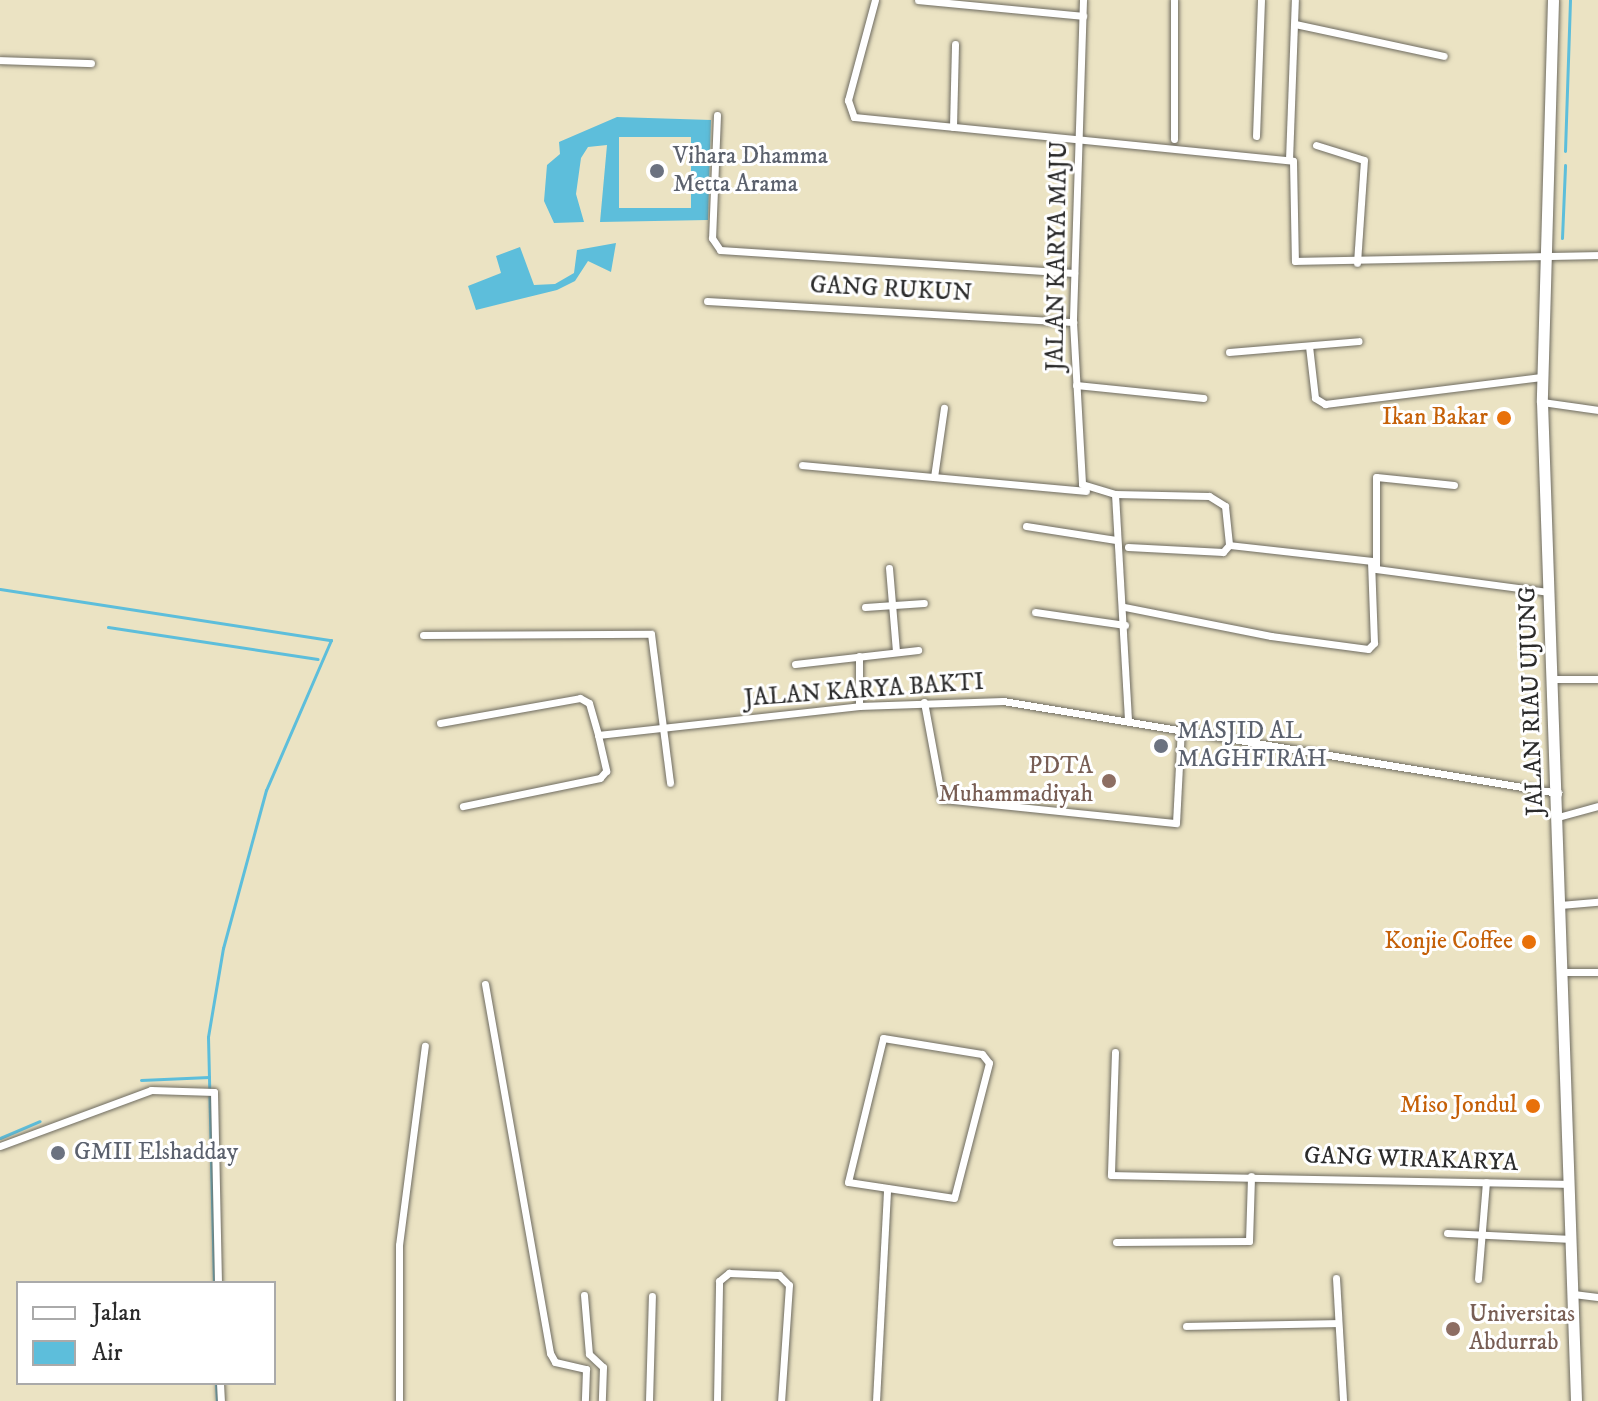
<!DOCTYPE html>
<style>
body{margin:0}
#map{position:relative;width:1598px;height:1401px;overflow:hidden;background:#ebe3c3;font-family:"IM FELL DW Pica",serif}
div>[style]{position:absolute}
[style*='--x']{left:calc(var(--x)*1px);top:calc(var(--y)*1px);width:calc(var(--w)*1px);rotate:calc(var(--a)*1deg)}
.water>*{inset:0;background:#5dbedb}
.stream>*{height:3px;margin:-1.5px;padding:0 1.5px;transform-origin:1.5px;border-radius:1.5px;background:#5dbedb}
.roads{filter:drop-shadow(0 0 2px #6e6b60) drop-shadow(0 0 2px #6e6b60)}
.minor>*{height:7px;margin:-3.5px;padding:0 3.5px;transform-origin:3.5px;border-radius:3.5px;background:#fff}
.primary>*{height:11px;margin:-5.5px;padding:0 5.5px;transform-origin:5.5px;border-radius:5.5px;background:#fff}
.dots>*{width:22px;height:22px;translate:-50% -50%;box-sizing:border-box;border:4px solid #fff;border-radius:50%}
span{translate:-50% -50%;white-space:nowrap;text-align:center;line-height:1.15;-webkit-text-stroke:6px #fff;paint-order:stroke}
.worship-label{font-size:24px;color:#5b616d}
.left{translate:0 -50%;text-align:left}
.street-label{font-size:24px;color:#2b2b2b}
.food-label{font-size:24px;color:#c56008}
.right{translate:-100% -50%;text-align:right}
.education-label{font-size:24px;color:#785e54}
.legend{position:absolute;left:16px;top:1281px;width:260px;height:104px;box-sizing:border-box;background:#fff;border:2px solid #aaa;margin:0;padding:10px 14px;list-style:none;font-size:24px;color:#2b2b2b}
.legend li{display:flex;align-items:center;gap:16px;height:40px}
.legend b{width:40px;border:2px solid #aaa}
</style>
<div id="map">
<div class="water">
<div style="clip-path:polygon(evenodd,617px 117px,711px 120px,708px 220px,600px 222px,607px 145px,588px 147px,581px 158px,576px 194px,584px 222px,554px 223px,544px 201px,547px 165px,560px 154px,559px 142px,617px 117px,619px 137px,691px 137px,691px 208px,619px 208px,619px 137px)"></div>
<div style="clip-path:polygon(616px 243px,611px 272px,588px 261px,575px 281px,557px 290px,476px 310px,468px 286px,501px 273px,496px 256px,520px 247px,534px 285px,555px 284px,574px 273px,577px 250px)"></div>
</div>
<div class="stream">
<div style="--x:1565;--y:151;--w:151;--a:-88.1"></div>
<div style="--x:1562;--y:238;--w:73;--a:-87.6"></div>
<div style="--x:0;--y:589;--w:335;--a:8.8"></div>
<div style="--x:331;--y:640;--w:163;--a:113.4"></div>
<div style="--x:266;--y:790;--w:164;--a:105.2"></div>
<div style="--x:223;--y:948;--w:90;--a:99.6"></div>
<div style="--x:208;--y:1037;--w:246;--a:88.6"></div>
<div style="--x:108;--y:627;--w:212;--a:8.7"></div>
<div style="--x:141;--y:1080;--w:68;--a:-2.5"></div>
<div style="--x:0;--y:1138;--w:43;--a:-23"></div>
<div style="--x:216;--y:1383;--w:18;--a:87"></div>
</div>
<div class="roads">
<div class="minor">
<div style="--x:875;--y:0;--w:104;--a:105.1"></div>
<div style="--x:848;--y:100;--w:18;--a:71"></div>
<div style="--x:854;--y:117;--w:441;--a:5.7"></div>
<div style="--x:1293;--y:161;--w:100;--a:88.9"></div>
<div style="--x:1295;--y:261;--w:303;--a:-1.1"></div>
<div style="--x:918;--y:0;--w:166;--a:5.5"></div>
<div style="--x:1083;--y:0;--w:322;--a:91.8"></div>
<div style="--x:1073;--y:322;--w:162;--a:86.8"></div>
<div style="--x:1082;--y:484;--w:34;--a:17"></div>
<div style="--x:1115;--y:494;--w:94;--a:1.2"></div>
<div style="--x:1209;--y:496;--w:19;--a:32"></div>
<div style="--x:1225;--y:506;--w:39;--a:84"></div>
<div style="--x:1229;--y:545;--w:143;--a:6.4"></div>
<div style="--x:1371;--y:561;--w:82;--a:87.9"></div>
<div style="--x:1374;--y:643;--w:8;--a:135"></div>
<div style="--x:1368;--y:649;--w:98;--a:-172.4"></div>
<div style="--x:1271;--y:636;--w:150;--a:-168.8"></div>
<div style="--x:1295;--y:24;--w:152;--a:12.1"></div>
<div style="--x:0;--y:60;--w:91;--a:1.9"></div>
<div style="--x:717;--y:115;--w:123;--a:92.3"></div>
<div style="--x:712;--y:238;--w:14;--a:56"></div>
<div style="--x:720;--y:250;--w:355;--a:3.7"></div>
<div style="--x:953;--y:127;--w:83;--a:-88.6"></div>
<div style="--x:1256;--y:136;--w:136;--a:-87.9"></div>
<div style="--x:1174;--y:139;--w:139;--a:-90"></div>
<div style="--x:1316;--y:145;--w:50;--a:17.4"></div>
<div style="--x:1364;--y:160;--w:103;--a:93.9"></div>
<div style="--x:1289;--y:160;--w:160;--a:-87.9"></div>
<div style="--x:707;--y:301;--w:367;--a:3.3"></div>
<div style="--x:1309;--y:346;--w:52;--a:83.4"></div>
<div style="--x:1315;--y:398;--w:12;--a:31"></div>
<div style="--x:1325;--y:404;--w:220;--a:-7.1"></div>
<div style="--x:1229;--y:352;--w:130;--a:-4.8"></div>
<div style="--x:1076;--y:385;--w:128;--a:5.8"></div>
<div style="--x:1542;--y:402;--w:57;--a:8.1"></div>
<div style="--x:802;--y:465;--w:285;--a:5.2"></div>
<div style="--x:934;--y:477;--w:70;--a:-81.8"></div>
<div style="--x:1454;--y:485;--w:78;--a:-174.1"></div>
<div style="--x:1376;--y:477;--w:92;--a:90"></div>
<div style="--x:1376;--y:569;--w:175;--a:7.6"></div>
<div style="--x:1115;--y:494;--w:226;--a:86.7"></div>
<div style="--x:1026;--y:526;--w:91;--a:8.8"></div>
<div style="--x:1128;--y:547;--w:95;--a:3"></div>
<div style="--x:1223;--y:552;--w:9;--a:-49"></div>
<div style="--x:889;--y:568;--w:84;--a:85.2"></div>
<div style="--x:865;--y:607;--w:59;--a:-3.9"></div>
<div style="--x:1035;--y:612;--w:91;--a:8.2"></div>
<div style="--x:423;--y:635;--w:228;--a:-0.3"></div>
<div style="--x:651;--y:634;--w:150;--a:82.7"></div>
<div style="--x:795;--y:664;--w:124;--a:-6.5"></div>
<div style="--x:1551;--y:679;--w:47;--a:0"></div>
<div style="--x:924;--y:702;--w:99;--a:79.5"></div>
<div style="--x:942;--y:799;--w:235;--a:5.9"></div>
<div style="--x:1176;--y:823;--w:96;--a:-87"></div>
<div style="--x:859;--y:706;--w:50;--a:-90"></div>
<div style="--x:440;--y:723;--w:142;--a:-10.1"></div>
<div style="--x:580;--y:698;--w:10;--a:29"></div>
<div style="--x:589;--y:703;--w:33;--a:74"></div>
<div style="--x:598;--y:735;--w:37;--a:77"></div>
<div style="--x:606;--y:771;--w:9;--a:131"></div>
<div style="--x:600;--y:778;--w:140;--a:168.4"></div>
<div style="--x:598;--y:735;--w:263;--a:-6.3"></div>
<div style="--x:859;--y:706;--w:144;--a:-2"></div>
<div style="--x:1003;--y:701;--w:563;--a:9.41"></div>
<div style="--x:1558;--y:817;--w:41;--a:-15.4"></div>
<div style="--x:1560;--y:905;--w:38;--a:-5"></div>
<div style="--x:1563;--y:972;--w:35;--a:0"></div>
<div style="--x:485;--y:984;--w:375;--a:80"></div>
<div style="--x:550;--y:1353;--w:10;--a:61"></div>
<div style="--x:555;--y:1362;--w:32;--a:13"></div>
<div style="--x:586;--y:1369;--w:32;--a:92"></div>
<div style="--x:883;--y:1038;--w:100;--a:9.2"></div>
<div style="--x:982;--y:1054;--w:11;--a:52"></div>
<div style="--x:989;--y:1063;--w:139;--a:104.5"></div>
<div style="--x:954;--y:1198;--w:107;--a:-171.4"></div>
<div style="--x:848;--y:1182;--w:148;--a:-76.3"></div>
<div style="--x:1115;--y:1052;--w:123;--a:91.9"></div>
<div style="--x:1111;--y:1175;--w:459;--a:1.1"></div>
<div style="--x:0;--y:1146;--w:161;--a:-20.3"></div>
<div style="--x:151;--y:1090;--w:63;--a:1.8"></div>
<div style="--x:214;--y:1092;--w:191;--a:88.8"></div>
<div style="--x:1447;--y:1233;--w:125;--a:2.7"></div>
<div style="--x:1116;--y:1242;--w:133;--a:-0.4"></div>
<div style="--x:1249;--y:1241;--w:65;--a:-88.2"></div>
<div style="--x:1336;--y:1278;--w:123;--a:86.7"></div>
<div style="--x:1478;--y:1279;--w:97;--a:-85.3"></div>
<div style="--x:1573;--y:1294;--w:25;--a:7"></div>
<div style="--x:584;--y:1295;--w:59;--a:85.2"></div>
<div style="--x:589;--y:1354;--w:19;--a:43"></div>
<div style="--x:603;--y:1367;--w:34;--a:92"></div>
<div style="--x:1186;--y:1326;--w:152;--a:-1.1"></div>
<div style="--x:220;--y:1383;--w:18;--a:87"></div>
<div style="--x:399;--y:1401;--w:156;--a:-90"></div>
<div style="--x:399;--y:1245;--w:201;--a:-82.6"></div>
<div style="--x:649;--y:1401;--w:105;--a:-88.4"></div>
<div style="--x:717;--y:1401;--w:120;--a:-89"></div>
<div style="--x:719;--y:1281;--w:13;--a:-39"></div>
<div style="--x:729;--y:1273;--w:50;--a:2.3"></div>
<div style="--x:779;--y:1275;--w:14;--a:45"></div>
<div style="--x:789;--y:1285;--w:116;--a:93.9"></div>
<div style="--x:876;--y:1401;--w:213;--a:-87"></div>
</div>
<div class="primary">
<div style="--x:1553;--y:0;--w:402;--a:91.6"></div>
<div style="--x:1542;--y:402;--w:1000;--a:88.05"></div>
</div>
</div>
<div class="dots">
<div style="left:657px;top:171px;background:#6b7280"></div>
<div style="left:1504px;top:418px;background:#e8710a"></div>
<div style="left:1161px;top:746px;background:#6b7280"></div>
<div style="left:1109px;top:781px;background:#8d6e63"></div>
<div style="left:1529px;top:942px;background:#e8710a"></div>
<div style="left:1533px;top:1106px;background:#e8710a"></div>
<div style="left:58px;top:1153px;background:#6b7280"></div>
<div style="left:1453px;top:1329px;background:#8d6e63"></div>
</div>
<div class="worship-label">
<span class="left" style="left:673px;top:171px">Vihara Dhamma<br>Metta Arama</span>
<span class="left" style="left:1177px;top:746px">MASJID AL<br>MAGHFIRAH</span>
<span class="left" style="left:74px;top:1153px">GMII Elshadday</span>
</div>
<div class="street-label">
<span style="left:1058px;top:256px;rotate:-89deg">JALAN KARYA MAJU</span>
<span style="left:891px;top:290px;rotate:3deg">GANG RUKUN</span>
<span style="left:864px;top:691px;rotate:-4deg">JALAN KARYA BAKTI</span>
<span style="left:1532px;top:701px;rotate:-92deg">JALAN RIAU UJUNG</span>
<span style="left:1411px;top:1160px;rotate:2deg">GANG WIRAKARYA</span>
</div>
<div class="food-label">
<span class="right" style="left:1488px;top:418px">Ikan Bakar</span>
<span class="right" style="left:1513px;top:942px">Konjie Coffee</span>
<span class="right" style="left:1517px;top:1106px">Miso Jondul</span>
</div>
<div class="education-label">
<span class="right" style="left:1093px;top:781px">PDTA<br>Muhammadiyah</span>
<span class="left" style="left:1469px;top:1329px">Universitas<br>Abdurrab</span>
</div>
<ul class="legend">
<li><b style="height:10px;background:#fff"></b>Jalan</li>
<li><b style="height:22px;background:#5dbedb"></b>Air</li>
</ul>
</div>
